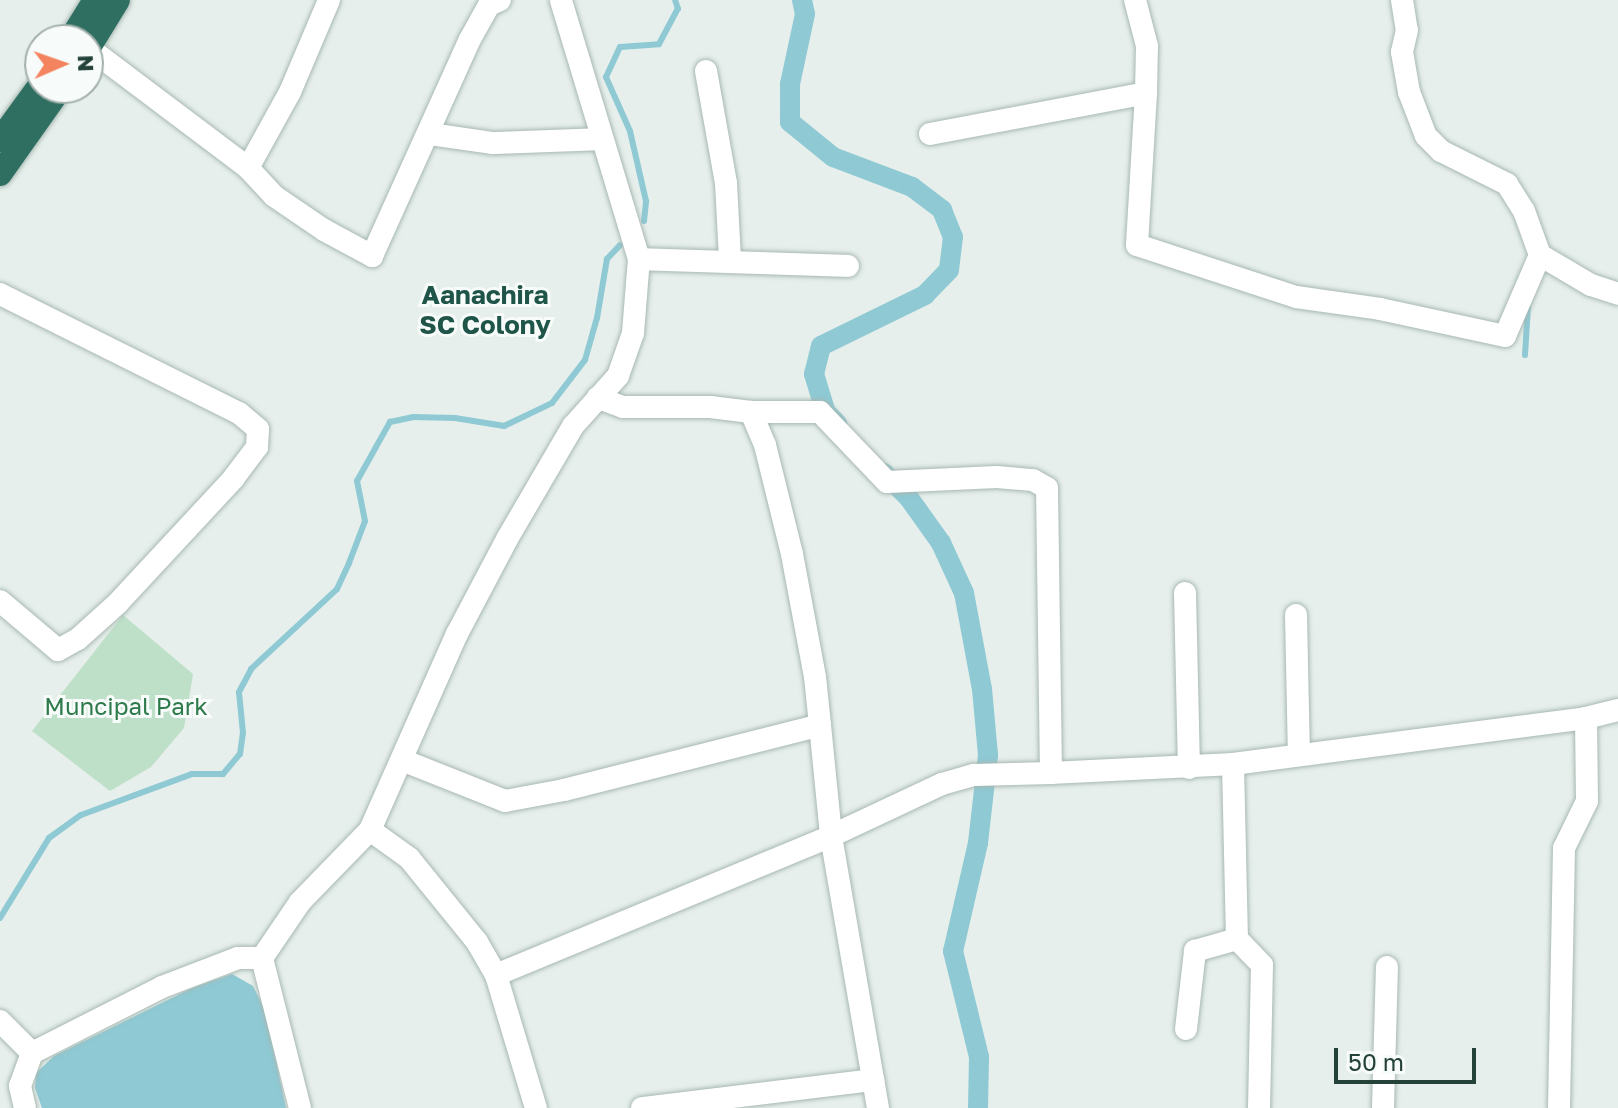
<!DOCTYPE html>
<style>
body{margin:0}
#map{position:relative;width:1618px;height:1108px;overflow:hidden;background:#e6efeb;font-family:"Golos Text",sans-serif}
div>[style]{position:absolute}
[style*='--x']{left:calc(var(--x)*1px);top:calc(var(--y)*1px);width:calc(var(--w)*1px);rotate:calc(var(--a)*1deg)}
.green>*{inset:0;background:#bfe0c8}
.water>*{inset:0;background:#8ec9d4}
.stream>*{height:6px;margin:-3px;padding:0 3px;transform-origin:3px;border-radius:3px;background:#8ec9d4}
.canal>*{height:20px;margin:-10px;padding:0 10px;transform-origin:10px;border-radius:10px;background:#8ec9d4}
.roads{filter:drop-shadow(0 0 2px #a8b8b2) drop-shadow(0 0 2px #a8b8b2)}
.minor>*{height:22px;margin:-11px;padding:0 11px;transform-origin:11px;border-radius:11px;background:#fff}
.highway>*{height:24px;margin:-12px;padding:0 12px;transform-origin:12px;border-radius:12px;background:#2f6f62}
span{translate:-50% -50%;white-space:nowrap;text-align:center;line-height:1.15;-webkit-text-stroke:6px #f7fbf9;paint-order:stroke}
.park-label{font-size:24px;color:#2d7a4b}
.neighbourhood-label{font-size:26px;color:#1f5548;font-weight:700}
.north{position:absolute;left:24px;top:24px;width:80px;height:80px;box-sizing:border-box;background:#f7fbf9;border:2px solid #a3b1ad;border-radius:50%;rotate:88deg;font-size:22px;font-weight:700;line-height:32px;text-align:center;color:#24423a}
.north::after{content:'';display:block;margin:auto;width:28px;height:36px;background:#f4845f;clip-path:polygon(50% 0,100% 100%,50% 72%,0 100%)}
.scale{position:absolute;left:1334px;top:1048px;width:142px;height:36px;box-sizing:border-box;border:4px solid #24423a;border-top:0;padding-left:10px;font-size:24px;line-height:28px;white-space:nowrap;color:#24423a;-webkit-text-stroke:6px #f7fbf9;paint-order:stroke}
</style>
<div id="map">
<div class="green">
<div style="clip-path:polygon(123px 615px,193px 674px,184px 728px,151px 767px,110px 791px,32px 731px)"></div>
</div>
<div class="water">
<div style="clip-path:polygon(232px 974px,253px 986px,265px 1010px,286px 1108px,42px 1108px,35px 1088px,36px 1073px,54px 1056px,192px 988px)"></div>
</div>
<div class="stream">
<div style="--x:644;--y:221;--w:20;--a:-84"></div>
<div style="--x:646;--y:201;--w:72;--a:-102.9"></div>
<div style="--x:630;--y:131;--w:59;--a:-114"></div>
<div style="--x:606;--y:77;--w:33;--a:-65"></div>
<div style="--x:620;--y:47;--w:39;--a:-4"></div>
<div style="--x:659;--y:44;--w:40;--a:-62"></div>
<div style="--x:678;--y:9;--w:9;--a:-108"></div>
<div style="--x:1525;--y:355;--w:49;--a:-86.5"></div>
<div style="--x:0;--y:918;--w:94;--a:-58.5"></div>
<div style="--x:49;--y:838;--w:39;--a:-36"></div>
<div style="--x:81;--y:815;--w:118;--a:-20.3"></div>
<div style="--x:192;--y:774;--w:31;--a:0"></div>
<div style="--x:223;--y:774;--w:26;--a:-50"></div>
<div style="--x:240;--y:754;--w:21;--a:-82"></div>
<div style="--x:243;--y:733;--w:41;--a:-95.6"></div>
<div style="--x:239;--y:692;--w:26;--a:-62"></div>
<div style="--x:251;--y:669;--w:117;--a:-42.9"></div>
<div style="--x:337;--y:589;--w:29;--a:-65"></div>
<div style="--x:349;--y:563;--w:45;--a:-69.1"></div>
<div style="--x:365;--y:521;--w:41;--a:-101.3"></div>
<div style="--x:357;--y:481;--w:68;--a:-60.8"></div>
<div style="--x:390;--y:422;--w:24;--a:-12"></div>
<div style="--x:413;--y:417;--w:42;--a:1.4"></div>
<div style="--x:455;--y:418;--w:50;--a:9.3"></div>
<div style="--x:504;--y:426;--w:53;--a:-25.6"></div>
<div style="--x:552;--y:403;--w:54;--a:-52.5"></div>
<div style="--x:585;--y:360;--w:44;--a:-74.1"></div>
<div style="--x:597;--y:318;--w:60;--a:-80.4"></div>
<div style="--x:607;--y:259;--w:19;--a:-47"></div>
</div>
<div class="canal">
<div style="--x:802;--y:0;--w:14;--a:78"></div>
<div style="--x:805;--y:14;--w:72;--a:102.1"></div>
<div style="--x:790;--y:84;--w:38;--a:90"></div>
<div style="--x:790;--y:122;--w:55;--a:39.1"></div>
<div style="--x:833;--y:157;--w:85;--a:20.8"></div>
<div style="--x:912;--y:187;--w:38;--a:37"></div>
<div style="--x:942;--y:210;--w:29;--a:68"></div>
<div style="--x:953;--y:237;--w:33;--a:97"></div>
<div style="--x:949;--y:270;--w:35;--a:134"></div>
<div style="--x:925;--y:295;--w:116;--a:153.9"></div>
<div style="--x:821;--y:346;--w:29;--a:104"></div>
<div style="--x:814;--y:374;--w:39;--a:73"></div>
<div style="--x:825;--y:411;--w:18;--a:47"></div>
<div style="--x:884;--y:473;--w:35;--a:45"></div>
<div style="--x:909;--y:498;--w:55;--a:54.6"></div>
<div style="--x:941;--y:543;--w:55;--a:65.3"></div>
<div style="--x:964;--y:593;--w:98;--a:79.4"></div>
<div style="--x:982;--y:689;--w:66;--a:84.8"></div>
<div style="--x:988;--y:755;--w:89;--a:96.5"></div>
<div style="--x:978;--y:843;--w:111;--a:103"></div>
<div style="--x:953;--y:951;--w:109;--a:76.2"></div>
<div style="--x:979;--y:1057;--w:51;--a:91.1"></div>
</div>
<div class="roads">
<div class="minor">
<div style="--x:1402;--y:0;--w:30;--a:81"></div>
<div style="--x:1407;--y:30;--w:23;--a:103"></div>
<div style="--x:1402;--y:52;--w:41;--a:80.1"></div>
<div style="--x:1409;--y:92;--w:47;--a:68.9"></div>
<div style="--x:1426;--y:136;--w:21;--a:45"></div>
<div style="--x:1441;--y:151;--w:74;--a:26.6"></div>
<div style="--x:1507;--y:184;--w:32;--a:58"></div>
<div style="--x:1524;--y:211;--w:47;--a:70"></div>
<div style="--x:1540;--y:255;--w:59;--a:30.5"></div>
<div style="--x:1591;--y:285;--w:28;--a:18"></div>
<div style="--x:89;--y:48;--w:199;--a:37"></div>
<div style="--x:248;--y:168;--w:38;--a:47"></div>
<div style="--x:274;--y:196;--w:60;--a:34.2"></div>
<div style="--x:324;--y:230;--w:55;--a:28.4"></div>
<div style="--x:372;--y:256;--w:236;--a:-65.7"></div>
<div style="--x:469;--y:41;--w:41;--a:-60.9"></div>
<div style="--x:489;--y:5;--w:12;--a:-24"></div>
<div style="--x:706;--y:71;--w:114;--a:79.9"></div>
<div style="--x:726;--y:183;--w:77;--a:87"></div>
<div style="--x:1146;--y:93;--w:152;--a:93.4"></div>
<div style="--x:1137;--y:245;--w:167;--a:18.1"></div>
<div style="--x:1296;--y:297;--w:85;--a:8.1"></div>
<div style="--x:1380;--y:309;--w:128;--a:12.2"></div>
<div style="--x:1505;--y:336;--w:88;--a:-66.6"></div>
<div style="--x:430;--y:134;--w:64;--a:8.1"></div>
<div style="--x:493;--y:143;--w:107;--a:-2.1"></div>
<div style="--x:930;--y:134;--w:220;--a:-10.7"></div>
<div style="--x:1146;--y:93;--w:47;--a:-88.8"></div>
<div style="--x:1147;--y:46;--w:48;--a:-104.6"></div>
<div style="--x:248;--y:168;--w:87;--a:-61.1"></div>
<div style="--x:290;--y:92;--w:100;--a:-67"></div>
<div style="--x:639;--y:259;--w:209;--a:1.9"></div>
<div style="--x:0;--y:294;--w:267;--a:26.5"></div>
<div style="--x:239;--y:413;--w:25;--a:40"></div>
<div style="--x:258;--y:429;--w:18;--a:93"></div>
<div style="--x:257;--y:447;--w:39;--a:127"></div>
<div style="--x:234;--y:478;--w:171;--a:132.9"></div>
<div style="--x:118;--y:603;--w:54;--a:138"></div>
<div style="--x:78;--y:639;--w:23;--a:151"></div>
<div style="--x:58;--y:650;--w:76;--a:-139.8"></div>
<div style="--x:751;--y:412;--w:69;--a:0"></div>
<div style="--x:820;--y:412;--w:97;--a:46.3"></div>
<div style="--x:887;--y:482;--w:110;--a:-2.6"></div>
<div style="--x:997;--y:477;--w:36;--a:5"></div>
<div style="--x:1033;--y:480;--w:16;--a:30"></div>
<div style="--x:1047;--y:488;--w:285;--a:89.2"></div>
<div style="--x:1051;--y:773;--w:182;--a:-2.8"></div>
<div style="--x:1233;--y:764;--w:356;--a:-7.4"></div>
<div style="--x:1586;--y:718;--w:33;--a:-14"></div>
<div style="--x:1185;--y:593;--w:175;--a:88.7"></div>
<div style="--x:1296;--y:615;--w:140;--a:88.8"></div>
<div style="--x:820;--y:725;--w:112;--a:84.3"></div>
<div style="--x:831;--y:836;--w:276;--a:80.2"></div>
<div style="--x:402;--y:760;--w:111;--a:21.7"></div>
<div style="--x:505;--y:801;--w:60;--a:-10.6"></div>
<div style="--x:564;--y:790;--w:264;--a:-14.2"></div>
<div style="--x:820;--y:725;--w:48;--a:-95.9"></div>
<div style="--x:815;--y:677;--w:125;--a:-100.6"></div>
<div style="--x:792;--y:554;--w:112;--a:-103.9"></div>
<div style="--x:765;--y:445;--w:36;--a:-113"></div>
<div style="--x:751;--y:412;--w:39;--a:-173"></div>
<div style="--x:712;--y:407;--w:89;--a:180"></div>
<div style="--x:623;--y:407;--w:27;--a:-160"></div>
<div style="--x:1233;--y:764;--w:175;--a:88.7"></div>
<div style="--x:1237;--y:939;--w:36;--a:46"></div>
<div style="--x:1262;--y:965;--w:143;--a:91.2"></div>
<div style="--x:370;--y:830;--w:48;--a:35.7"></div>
<div style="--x:409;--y:858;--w:108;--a:51"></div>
<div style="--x:477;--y:942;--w:38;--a:60"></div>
<div style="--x:496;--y:975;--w:139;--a:73.3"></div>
<div style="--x:262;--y:958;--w:155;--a:75.8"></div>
<div style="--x:496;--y:975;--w:363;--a:-22.5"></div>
<div style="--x:831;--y:836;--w:123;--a:-25.1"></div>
<div style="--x:942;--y:784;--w:33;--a:-16"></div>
<div style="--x:974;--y:775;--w:77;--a:-1.5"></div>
<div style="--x:0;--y:1021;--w:45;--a:45"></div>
<div style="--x:1186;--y:1029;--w:79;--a:-83.4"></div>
<div style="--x:1195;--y:951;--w:44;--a:-15.9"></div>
<div style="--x:25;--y:1108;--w:23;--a:-103"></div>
<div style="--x:20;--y:1086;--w:35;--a:-70"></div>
<div style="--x:32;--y:1053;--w:146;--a:-26.9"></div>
<div style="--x:162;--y:987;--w:81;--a:-20.9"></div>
<div style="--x:238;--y:958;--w:24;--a:0"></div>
<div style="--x:262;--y:958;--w:68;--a:-55.8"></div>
<div style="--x:300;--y:902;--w:100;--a:-45.8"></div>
<div style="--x:370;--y:830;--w:214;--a:-66.1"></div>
<div style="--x:457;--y:634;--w:107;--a:-62.2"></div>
<div style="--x:507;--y:539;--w:131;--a:-59.7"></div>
<div style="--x:573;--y:426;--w:67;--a:-48"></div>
<div style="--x:618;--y:376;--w:46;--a:-70.8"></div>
<div style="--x:633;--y:333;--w:74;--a:-85.4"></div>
<div style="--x:639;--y:259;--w:270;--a:-106.8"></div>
<div style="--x:642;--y:1108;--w:233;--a:-6.9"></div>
<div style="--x:1383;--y:1108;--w:141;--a:-88.4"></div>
<div style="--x:1559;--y:1108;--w:260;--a:-88.9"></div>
<div style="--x:1564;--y:848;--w:52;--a:-63.9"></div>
<div style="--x:1587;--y:801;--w:83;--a:-90.7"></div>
</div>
<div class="highway">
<div style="--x:70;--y:40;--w:47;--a:-58"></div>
<div style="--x:88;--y:49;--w:57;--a:-58.5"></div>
<div style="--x:0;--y:140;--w:68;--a:-54"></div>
<div style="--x:0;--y:174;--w:105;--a:-54.7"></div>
</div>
</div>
<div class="park-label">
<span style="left:126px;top:706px">Muncipal Park</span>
</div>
<div class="neighbourhood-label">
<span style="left:485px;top:310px">Aanachira<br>SC Colony</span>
</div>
<div class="north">N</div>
<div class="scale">50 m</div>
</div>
